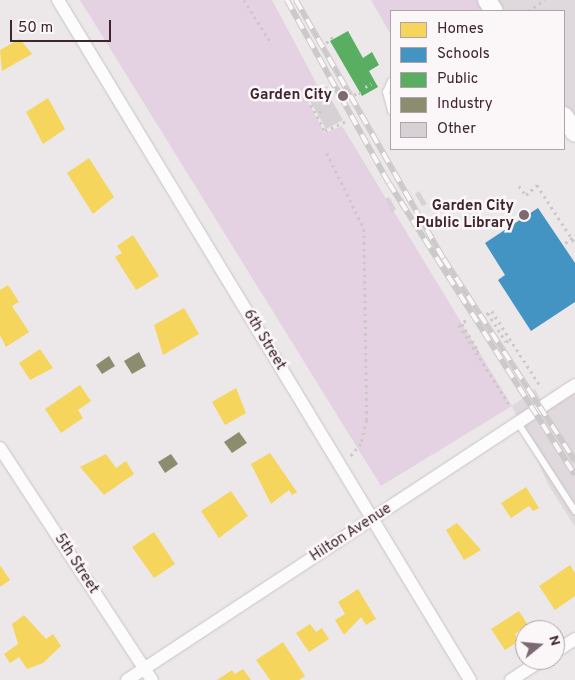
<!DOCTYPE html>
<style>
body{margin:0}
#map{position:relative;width:575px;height:680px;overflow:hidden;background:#ece8ea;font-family:Overpass,sans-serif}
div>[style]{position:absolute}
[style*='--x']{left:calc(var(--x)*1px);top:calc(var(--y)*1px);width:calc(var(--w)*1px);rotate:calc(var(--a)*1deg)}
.built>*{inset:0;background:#dfd8dc}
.green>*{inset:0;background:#e4d2e2}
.homes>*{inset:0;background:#f6d55c}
.schools>*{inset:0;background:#4393c3}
.public>*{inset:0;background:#5aae61}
.industry>*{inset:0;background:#8c8c6e}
.building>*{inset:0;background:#d7d1d5}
.path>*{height:2.5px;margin-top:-1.25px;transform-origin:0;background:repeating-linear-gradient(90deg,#cec7c9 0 2.5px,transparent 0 6.5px)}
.roads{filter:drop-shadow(0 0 1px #c8c3c6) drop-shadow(0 0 1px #c8c3c6)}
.lane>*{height:6px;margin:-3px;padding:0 3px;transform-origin:3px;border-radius:3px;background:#fcfcfc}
.street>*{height:12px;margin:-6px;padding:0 6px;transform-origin:6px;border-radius:6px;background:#fcfcfc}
.secondary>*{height:18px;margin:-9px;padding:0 9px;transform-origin:9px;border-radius:9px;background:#fcfcfc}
.rail>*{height:5.5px;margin-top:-2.75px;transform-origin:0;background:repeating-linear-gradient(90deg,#fbf7f9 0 11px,#ccc9ca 0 22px);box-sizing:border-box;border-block:1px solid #ccc9ca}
.dots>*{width:14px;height:14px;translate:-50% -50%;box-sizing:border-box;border:2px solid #fbf7f9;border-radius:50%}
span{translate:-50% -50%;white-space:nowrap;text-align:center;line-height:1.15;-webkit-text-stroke:5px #fbf7f9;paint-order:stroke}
.poi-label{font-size:15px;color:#402531;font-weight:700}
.right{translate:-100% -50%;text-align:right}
.street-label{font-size:15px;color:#402531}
.legend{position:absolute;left:390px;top:10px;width:175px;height:140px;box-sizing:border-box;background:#fbf7f9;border:1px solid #b0a3a9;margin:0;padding:6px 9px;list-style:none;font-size:15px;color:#402531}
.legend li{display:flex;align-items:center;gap:10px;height:25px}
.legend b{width:25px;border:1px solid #b0a3a9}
.north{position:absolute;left:515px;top:620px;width:50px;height:50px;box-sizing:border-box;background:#fbf7f9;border:1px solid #b0a3a9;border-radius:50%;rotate:73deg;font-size:14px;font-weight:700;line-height:20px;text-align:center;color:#402531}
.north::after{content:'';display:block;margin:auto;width:18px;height:22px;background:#7c6972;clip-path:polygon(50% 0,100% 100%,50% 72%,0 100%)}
.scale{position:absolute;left:10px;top:20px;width:101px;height:22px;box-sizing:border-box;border:2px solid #402531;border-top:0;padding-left:6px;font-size:15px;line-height:18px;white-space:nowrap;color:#402531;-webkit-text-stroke:4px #fbf7f9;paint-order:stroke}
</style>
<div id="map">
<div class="built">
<div style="clip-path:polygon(488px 0,575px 0,575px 132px,564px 115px,564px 11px,496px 11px)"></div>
<div style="clip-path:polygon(575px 387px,575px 527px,549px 486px,512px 406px,535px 389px,545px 407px)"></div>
</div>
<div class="green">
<div style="clip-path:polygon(80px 0,272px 0,320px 90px,306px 98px,325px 133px,342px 126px,512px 406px,381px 486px)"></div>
<div style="clip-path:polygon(371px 0,488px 0,496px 11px,391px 11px,391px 35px)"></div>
</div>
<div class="homes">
<div style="clip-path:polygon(20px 39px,32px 54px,2px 71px,0 50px)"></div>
<div style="clip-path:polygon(48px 98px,65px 129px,43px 144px,26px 112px)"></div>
<div style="clip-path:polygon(89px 158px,114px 197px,93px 214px,67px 173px)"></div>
<div style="clip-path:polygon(133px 235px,159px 276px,136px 290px,115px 257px,122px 253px,117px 246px)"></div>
<div style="clip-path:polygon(8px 285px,19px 302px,12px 306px,29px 332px,6px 347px,0 335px,0 290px)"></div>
<div style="clip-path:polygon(184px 308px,199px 334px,163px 355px,154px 325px)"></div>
<div style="clip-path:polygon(40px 349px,53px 368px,30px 380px,19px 363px)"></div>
<div style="clip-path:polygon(80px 385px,91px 401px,78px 410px,83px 418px,61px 433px,45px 409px)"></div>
<div style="clip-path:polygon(236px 388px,246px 413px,225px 425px,212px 402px)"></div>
<div style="clip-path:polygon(270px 453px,297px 492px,292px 495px,289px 490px,271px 504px,251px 464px)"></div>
<div style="clip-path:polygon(106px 454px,116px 468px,126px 461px,134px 474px,104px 495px,80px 467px)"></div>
<div style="clip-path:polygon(526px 487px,539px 508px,533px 511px,529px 506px,511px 518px,501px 503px)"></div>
<div style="clip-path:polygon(231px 491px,248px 516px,219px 538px,201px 511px)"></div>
<div style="clip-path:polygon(457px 523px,481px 550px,464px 560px,446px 530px)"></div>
<div style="clip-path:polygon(154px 532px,175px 564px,154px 578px,132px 547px)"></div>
<div style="clip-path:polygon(0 565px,10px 580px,0 587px)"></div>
<div style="clip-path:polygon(570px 565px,575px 573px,575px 596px,555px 610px,539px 586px)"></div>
<div style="clip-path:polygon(358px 589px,376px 619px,366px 625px,361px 617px,344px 635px,335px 620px,345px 614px,338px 602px)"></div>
<div style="clip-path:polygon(519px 611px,528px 625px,515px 634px,519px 641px,505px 650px,491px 629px)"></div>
<div style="clip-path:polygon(24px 615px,46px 639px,53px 634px,61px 646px,43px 663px,27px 669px,19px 657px,10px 663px,4px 654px,18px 644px,12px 624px)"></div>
<div style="clip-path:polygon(310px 624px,316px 632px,322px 628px,329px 639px,309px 652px,296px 633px)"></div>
<div style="clip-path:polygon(283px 642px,305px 676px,299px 680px,270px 680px,256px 660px)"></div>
<div style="clip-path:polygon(243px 669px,251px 680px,217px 680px,232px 670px,235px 674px)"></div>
</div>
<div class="schools">
<div style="clip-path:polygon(538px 208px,575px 263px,575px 302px,531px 331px,498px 280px,505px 275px,485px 243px)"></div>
</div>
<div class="public">
<div style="clip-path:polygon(348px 31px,363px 58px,372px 52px,379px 65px,369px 71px,378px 87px,362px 96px,330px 41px)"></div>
</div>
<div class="industry">
<div style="clip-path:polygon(139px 352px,146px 366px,132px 374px,124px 361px)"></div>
<div style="clip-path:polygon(109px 356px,115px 366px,102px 374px,96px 365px)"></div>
<div style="clip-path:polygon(239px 432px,247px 443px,232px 453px,224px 442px)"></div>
<div style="clip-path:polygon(171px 454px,178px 464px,165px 473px,158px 462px)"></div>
</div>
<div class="building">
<div style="clip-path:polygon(327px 92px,343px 120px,326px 129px,310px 101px)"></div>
<div style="clip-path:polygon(419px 191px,427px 204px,422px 206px,415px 194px)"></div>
<div style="clip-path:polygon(389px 197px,396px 209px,392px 212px,385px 199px)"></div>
</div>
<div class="path">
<div style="--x:244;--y:0;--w:52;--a:57.5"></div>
<div style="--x:528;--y:11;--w:20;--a:-33"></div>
<div style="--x:326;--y:43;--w:11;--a:-41"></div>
<div style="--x:365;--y:87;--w:7;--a:-27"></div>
<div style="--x:328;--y:88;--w:23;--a:151"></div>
<div style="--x:308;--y:99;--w:36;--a:62"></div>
<div style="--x:325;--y:131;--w:23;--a:-25"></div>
<div style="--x:354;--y:95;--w:6;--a:-31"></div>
<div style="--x:359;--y:92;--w:6;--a:51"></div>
<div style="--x:319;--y:112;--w:3;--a:-18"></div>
<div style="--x:327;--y:153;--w:85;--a:64"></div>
<div style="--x:364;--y:229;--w:191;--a:89.1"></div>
<div style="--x:367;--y:420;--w:25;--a:104"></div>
<div style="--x:361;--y:444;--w:17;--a:130"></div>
<div style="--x:519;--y:186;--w:11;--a:52"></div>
<div style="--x:526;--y:195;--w:15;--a:-42"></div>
<div style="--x:537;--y:185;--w:69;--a:56.8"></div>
<div style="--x:565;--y:243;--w:9;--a:-36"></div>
<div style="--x:488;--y:313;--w:34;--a:58"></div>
<div style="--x:506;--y:342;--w:4;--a:-27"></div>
<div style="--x:486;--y:314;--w:7;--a:-27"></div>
<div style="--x:492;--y:311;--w:87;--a:57.2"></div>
<div style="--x:466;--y:321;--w:8;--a:150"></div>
<div style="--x:459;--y:325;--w:93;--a:57.7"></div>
<div style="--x:462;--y:324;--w:32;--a:58"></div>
<div style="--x:479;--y:351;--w:4;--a:146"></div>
</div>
<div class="roads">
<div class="lane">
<div style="--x:391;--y:81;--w:12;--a:114"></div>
<div style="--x:386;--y:92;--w:20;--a:75"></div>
<div style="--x:518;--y:423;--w:105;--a:57.1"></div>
</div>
<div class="street">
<div style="--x:58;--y:0;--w:795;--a:58.79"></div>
<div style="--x:0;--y:448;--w:277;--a:56.8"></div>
<div style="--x:555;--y:652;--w:24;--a:-33"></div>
<div style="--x:127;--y:680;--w:536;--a:-33.36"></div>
<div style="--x:511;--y:680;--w:37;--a:-33"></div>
</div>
<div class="secondary">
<div style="--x:487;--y:0;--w:13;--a:58"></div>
<div style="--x:564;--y:116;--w:20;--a:57"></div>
</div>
</div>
<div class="rail">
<div style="--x:287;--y:0;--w:210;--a:60.9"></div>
<div style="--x:389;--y:183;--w:346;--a:57.5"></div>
<div style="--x:296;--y:0;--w:298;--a:60.3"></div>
<div style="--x:444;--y:259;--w:241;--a:57"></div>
</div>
<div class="dots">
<div style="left:343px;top:96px;background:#7c6972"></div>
<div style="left:524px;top:215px;background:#7c6972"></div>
</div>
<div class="poi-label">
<span class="right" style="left:332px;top:96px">Garden City</span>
<span class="right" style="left:514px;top:215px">Garden City<br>Public Library</span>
</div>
<div class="street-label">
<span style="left:264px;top:340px;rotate:59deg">6th Street</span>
<span style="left:351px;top:533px;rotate:-33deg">Hilton Avenue</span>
<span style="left:76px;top:564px;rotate:57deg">5th Street</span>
</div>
<ul class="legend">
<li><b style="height:14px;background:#f6d55c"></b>Homes</li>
<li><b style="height:14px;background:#4393c3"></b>Schools</li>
<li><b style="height:14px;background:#5aae61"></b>Public</li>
<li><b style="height:14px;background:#8c8c6e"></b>Industry</li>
<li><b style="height:14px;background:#d7d1d5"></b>Other</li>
</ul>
<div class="north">N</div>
<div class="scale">50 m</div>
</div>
